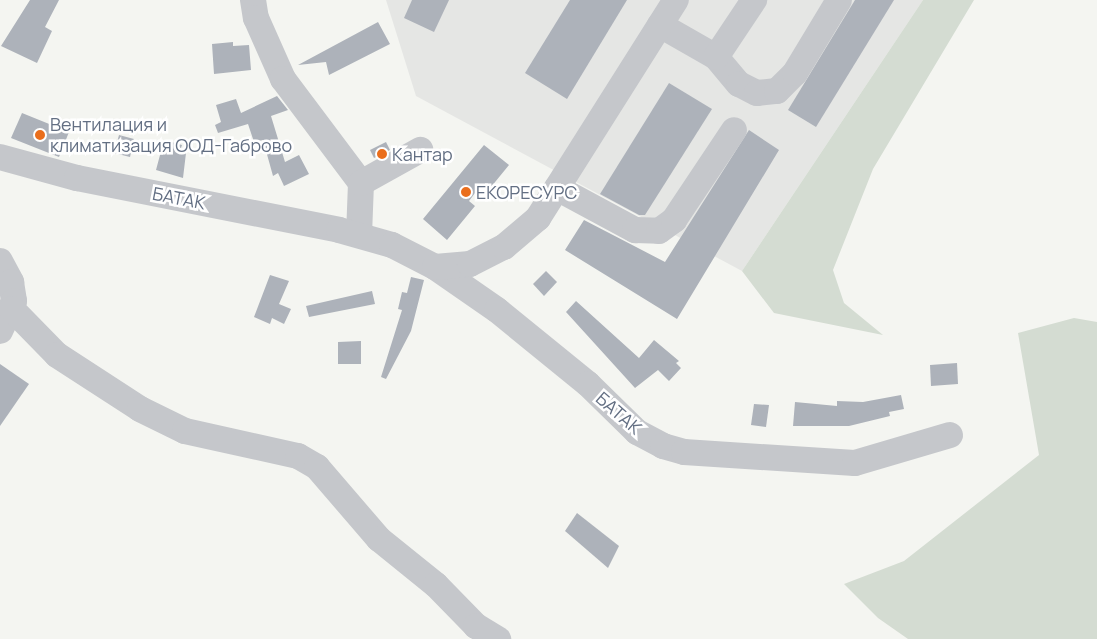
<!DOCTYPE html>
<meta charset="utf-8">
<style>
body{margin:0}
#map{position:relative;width:1097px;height:639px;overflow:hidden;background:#f4f5f1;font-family:Manrope,sans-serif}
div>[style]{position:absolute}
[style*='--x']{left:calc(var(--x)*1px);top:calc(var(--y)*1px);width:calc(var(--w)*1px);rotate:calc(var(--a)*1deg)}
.built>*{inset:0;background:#e5e6e4}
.green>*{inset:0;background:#d4dcd2}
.building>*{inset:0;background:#adb2ba}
.minor>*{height:26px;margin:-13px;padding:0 13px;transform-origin:13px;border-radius:13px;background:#c5c7cb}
.dots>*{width:14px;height:14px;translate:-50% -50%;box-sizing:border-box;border:2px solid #fff;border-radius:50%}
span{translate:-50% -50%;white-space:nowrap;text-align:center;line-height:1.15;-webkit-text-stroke:5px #fff;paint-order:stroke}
.poi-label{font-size:18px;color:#636f83}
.left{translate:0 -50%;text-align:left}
.street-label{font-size:18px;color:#636f83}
</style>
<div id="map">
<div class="built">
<div style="clip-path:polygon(386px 0,923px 0,742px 271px,416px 96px)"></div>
</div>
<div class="green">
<div style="clip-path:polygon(923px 0,974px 0,873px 169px,833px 270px,844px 303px,883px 335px,774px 313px,742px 271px)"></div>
<div style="clip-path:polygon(1074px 318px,1097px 322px,1097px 639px,908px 639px,878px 618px,844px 584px,904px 561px,1039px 455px,1018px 333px)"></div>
</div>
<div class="building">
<div style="clip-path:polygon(30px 0,59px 0,45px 27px,52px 31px,37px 63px,1px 46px)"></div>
<div style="clip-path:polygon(412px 0,449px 0,434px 32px,404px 18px)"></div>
<div style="clip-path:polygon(570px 0,627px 0,567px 99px,525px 73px)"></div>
<div style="clip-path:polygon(894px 0,816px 127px,788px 110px,855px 0)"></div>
<div style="clip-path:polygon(378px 22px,390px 44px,329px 75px,326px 62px,298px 65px)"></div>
<div style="clip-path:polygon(233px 42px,233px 46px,249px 45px,251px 70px,214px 74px,212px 44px)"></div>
<div style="clip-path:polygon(669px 83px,712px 109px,645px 215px,639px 215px,600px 194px)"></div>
<div style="clip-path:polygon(277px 96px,288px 110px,271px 116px,285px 162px,299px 155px,309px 174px,284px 186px,278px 173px,273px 176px,263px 140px,254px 142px,248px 124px,218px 133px,215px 125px,221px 122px,216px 105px,236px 99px,241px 113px)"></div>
<div style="clip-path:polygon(22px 113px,69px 132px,59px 157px,11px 138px)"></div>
<div style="clip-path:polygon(749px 130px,779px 150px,677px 319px,565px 250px,584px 220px,665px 262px)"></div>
<div style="clip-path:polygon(119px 135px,134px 139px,130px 157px,114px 153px)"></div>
<div style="clip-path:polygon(164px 140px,182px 145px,180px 151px,186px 153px,183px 178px,156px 170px)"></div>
<div style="clip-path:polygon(386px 142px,390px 150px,374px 158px,370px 150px)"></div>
<div style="clip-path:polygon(484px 145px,509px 165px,482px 198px,475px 193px,469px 201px,475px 206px,447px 240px,423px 219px)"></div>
<div style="clip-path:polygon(546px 271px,557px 282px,544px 296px,533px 284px)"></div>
<div style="clip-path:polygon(270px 275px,289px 281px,279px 304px,291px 309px,284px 324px,272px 318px,270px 324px,254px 317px)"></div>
<div style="clip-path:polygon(411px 277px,424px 280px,411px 331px,386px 379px,381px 377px,402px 310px,398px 309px,402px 292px,407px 293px)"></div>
<div style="clip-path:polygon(372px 291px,375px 304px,309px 317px,306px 306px)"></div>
<div style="clip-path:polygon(576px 301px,639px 358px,654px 340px,679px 361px,676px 363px,681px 368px,669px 381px,658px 370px,635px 388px,566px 312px)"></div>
<div style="clip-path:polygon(361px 341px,361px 364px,338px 364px,338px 342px)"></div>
<div style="clip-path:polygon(957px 363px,958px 384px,931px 386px,930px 365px)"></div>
<div style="clip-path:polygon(0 364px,29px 384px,0 426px)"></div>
<div style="clip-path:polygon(901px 395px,904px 409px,889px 412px,890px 416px,849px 426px,793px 426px,795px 402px,837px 406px,837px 401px,863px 402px)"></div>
<div style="clip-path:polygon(754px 404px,769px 405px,766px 427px,751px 425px)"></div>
<div style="clip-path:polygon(577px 513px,619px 546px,608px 568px,565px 531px)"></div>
</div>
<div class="minor">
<div style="--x:253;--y:0;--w:18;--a:81"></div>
<div style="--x:256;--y:18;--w:67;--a:66.1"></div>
<div style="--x:283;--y:79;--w:130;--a:53.1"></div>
<div style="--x:361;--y:183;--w:52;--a:92.2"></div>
<div style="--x:660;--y:25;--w:64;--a:29.7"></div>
<div style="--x:716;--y:57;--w:35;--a:50"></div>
<div style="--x:739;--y:84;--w:20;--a:27"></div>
<div style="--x:757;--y:93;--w:20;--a:-6"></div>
<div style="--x:777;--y:91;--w:25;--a:-45"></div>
<div style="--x:795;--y:73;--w:85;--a:-58.9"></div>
<div style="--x:716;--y:57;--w:69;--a:-56.3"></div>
<div style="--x:0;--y:157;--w:80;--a:15.3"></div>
<div style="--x:77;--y:178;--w:267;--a:11.2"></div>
<div style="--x:339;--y:230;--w:55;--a:15.8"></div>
<div style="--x:392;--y:245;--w:48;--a:27.1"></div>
<div style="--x:435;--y:267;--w:75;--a:34.7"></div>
<div style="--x:497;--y:310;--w:117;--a:39.1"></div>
<div style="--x:588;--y:384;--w:69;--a:44.4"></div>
<div style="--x:637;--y:432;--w:30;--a:28"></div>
<div style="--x:663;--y:446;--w:22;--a:16"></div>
<div style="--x:684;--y:452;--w:171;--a:3.7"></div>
<div style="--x:855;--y:463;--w:99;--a:-16.4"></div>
<div style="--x:361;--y:183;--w:68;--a:-29.2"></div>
<div style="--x:557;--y:188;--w:89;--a:28.3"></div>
<div style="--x:635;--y:230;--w:24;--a:2"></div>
<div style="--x:659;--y:231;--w:19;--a:-36"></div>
<div style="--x:674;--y:220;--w:108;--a:-56.3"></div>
<div style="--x:0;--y:261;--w:24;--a:62"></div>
<div style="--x:11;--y:282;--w:19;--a:81"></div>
<div style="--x:14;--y:301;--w:33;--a:115"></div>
<div style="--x:435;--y:267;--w:35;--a:-5"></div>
<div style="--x:470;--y:264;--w:38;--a:-27"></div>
<div style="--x:504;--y:247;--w:45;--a:-40.5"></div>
<div style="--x:538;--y:218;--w:258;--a:-57.7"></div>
<div style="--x:12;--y:309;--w:64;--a:45.6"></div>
<div style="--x:57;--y:355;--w:99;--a:33"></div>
<div style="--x:140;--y:409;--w:50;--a:26.1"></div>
<div style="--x:185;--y:431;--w:116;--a:12.5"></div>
<div style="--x:298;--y:456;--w:22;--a:30"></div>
<div style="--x:317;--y:467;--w:95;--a:49.3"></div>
<div style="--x:379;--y:539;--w:73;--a:38.9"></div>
<div style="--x:436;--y:585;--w:57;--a:45.7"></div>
<div style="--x:476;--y:626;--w:26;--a:31"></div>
</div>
<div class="dots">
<div style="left:40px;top:135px;background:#ea6e1c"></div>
<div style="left:382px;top:154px;background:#ea6e1c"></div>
<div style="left:466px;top:192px;background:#ea6e1c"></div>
</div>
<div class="poi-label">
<span class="left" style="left:50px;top:135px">Вентилация и<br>климатизация ООД-Габрово</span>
<span class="left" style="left:392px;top:154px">Кантар</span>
<span class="left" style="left:476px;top:192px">ЕКОРЕСУРС</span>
</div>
<div class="street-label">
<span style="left:179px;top:198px;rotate:11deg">БАТАК</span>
<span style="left:619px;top:413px;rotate:41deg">БАТАК</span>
</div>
</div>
